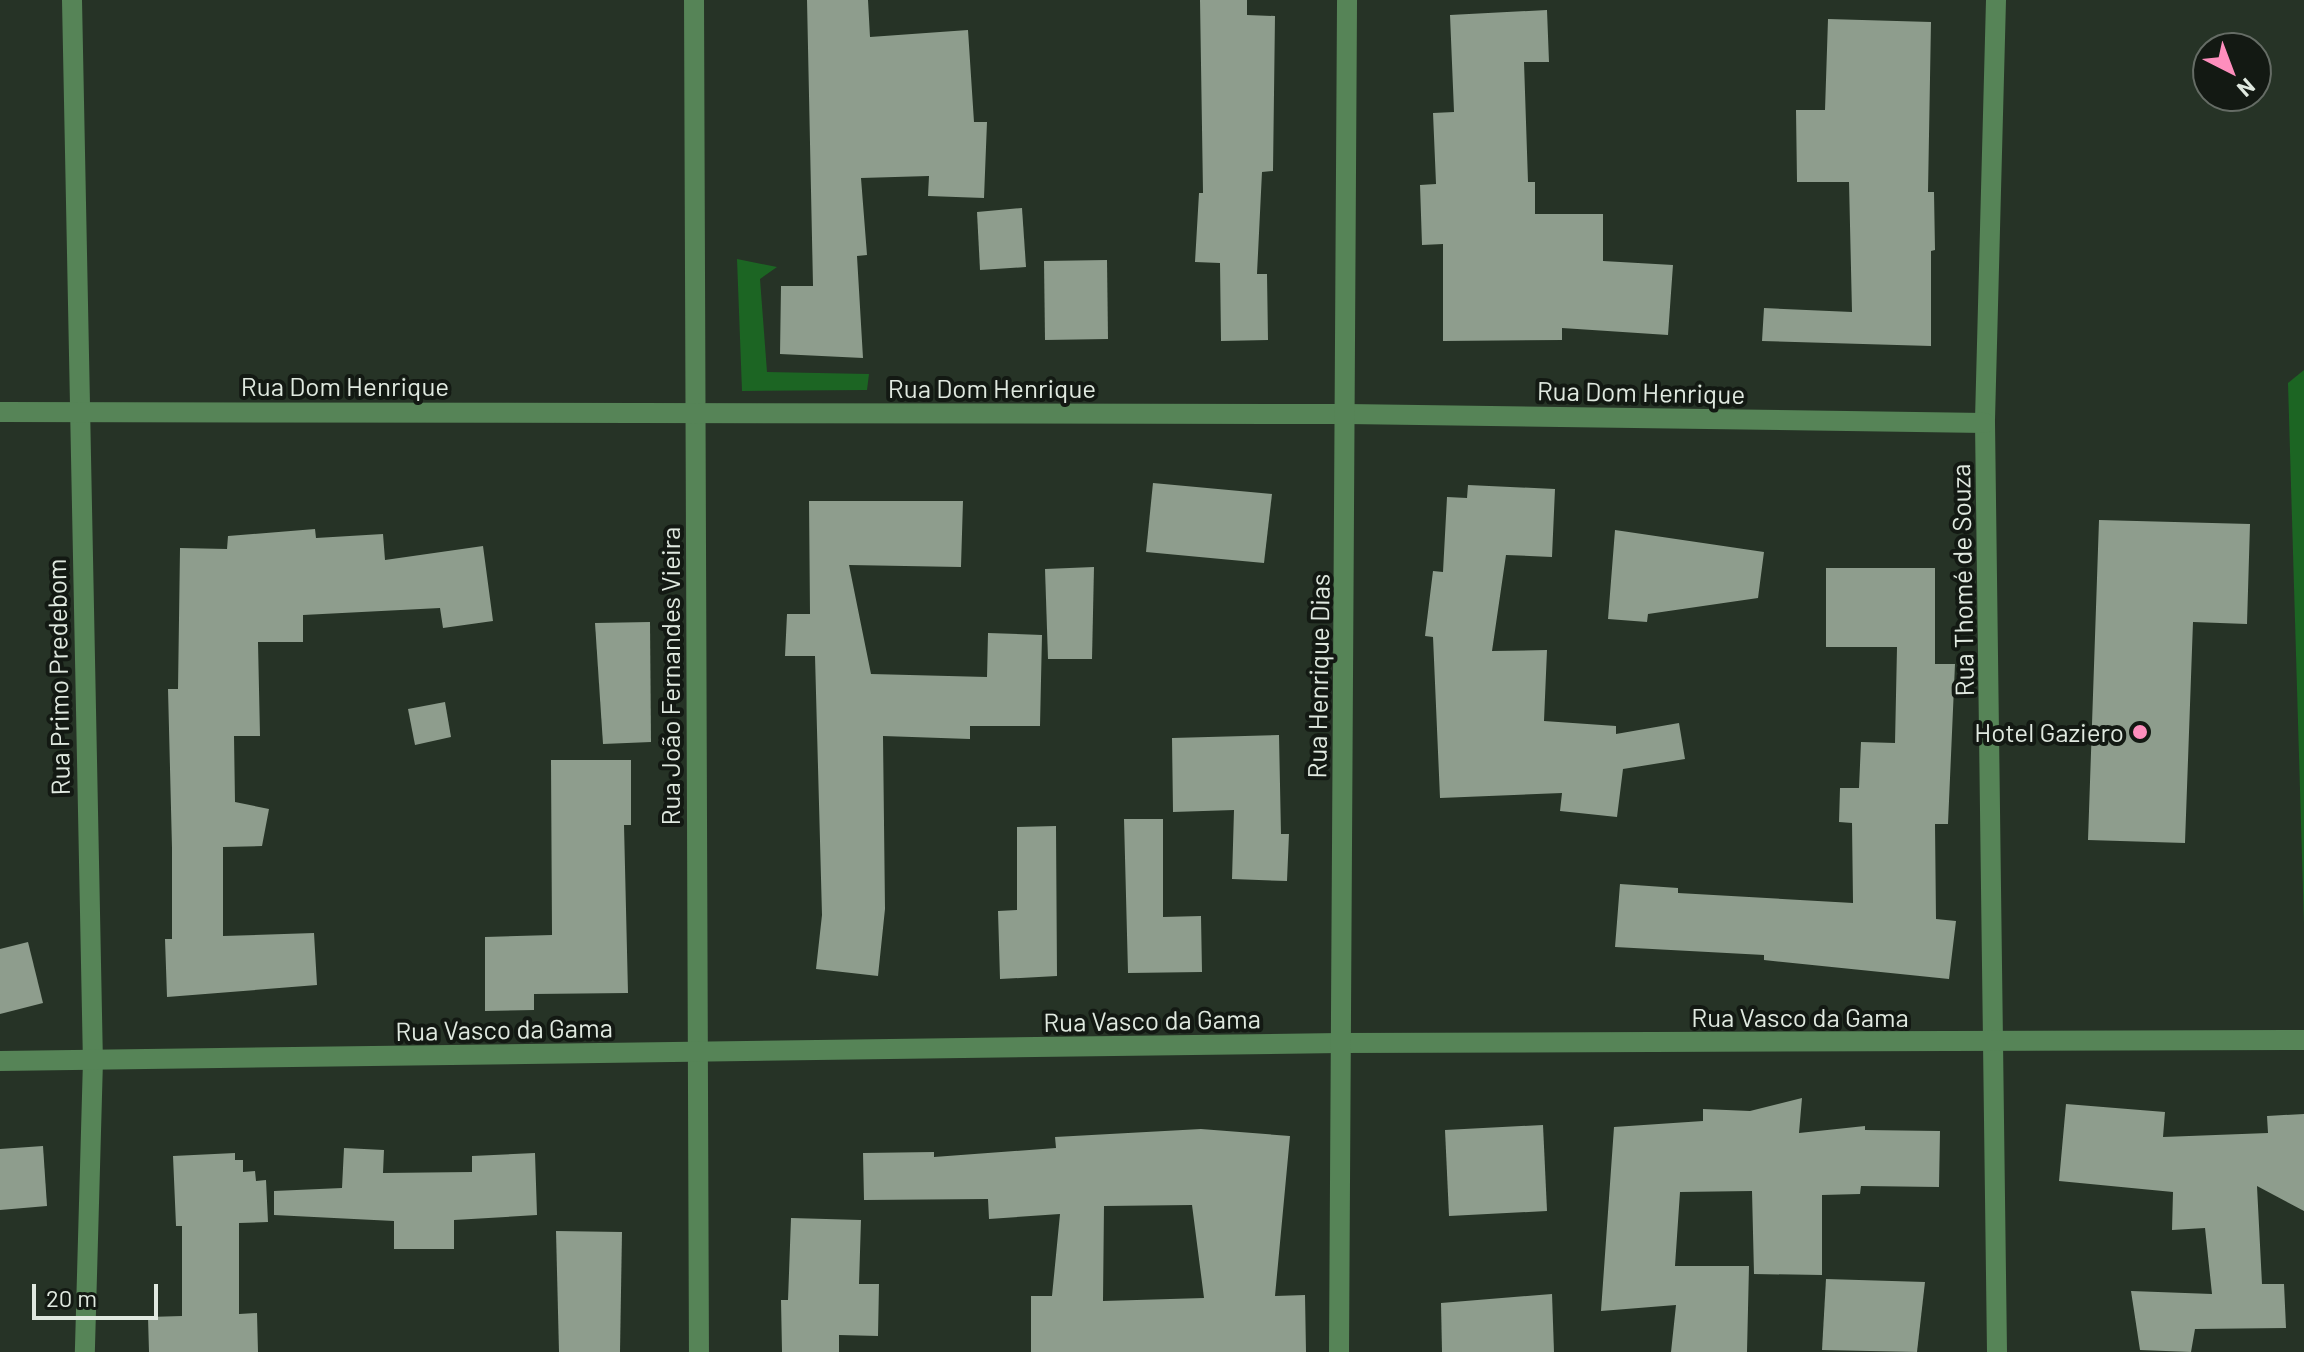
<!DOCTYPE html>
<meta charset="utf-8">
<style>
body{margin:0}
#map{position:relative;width:2304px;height:1352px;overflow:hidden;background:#263326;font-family:Barlow,sans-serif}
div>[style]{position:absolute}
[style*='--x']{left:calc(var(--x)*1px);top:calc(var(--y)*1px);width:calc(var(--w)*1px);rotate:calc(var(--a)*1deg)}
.green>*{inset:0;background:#1c6523}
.building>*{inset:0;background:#8e9d8d}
.minor>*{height:20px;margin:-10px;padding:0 10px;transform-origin:10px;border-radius:10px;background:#568457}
.dots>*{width:22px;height:22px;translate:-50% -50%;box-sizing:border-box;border:4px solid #131913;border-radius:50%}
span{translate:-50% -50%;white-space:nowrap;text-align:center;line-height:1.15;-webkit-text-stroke:8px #131913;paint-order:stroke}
.street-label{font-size:26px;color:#e0e9e0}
.poi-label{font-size:26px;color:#e0e9e0}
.right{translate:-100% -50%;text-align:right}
.north{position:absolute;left:2192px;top:32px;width:80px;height:80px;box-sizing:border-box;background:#131913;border:2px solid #656c65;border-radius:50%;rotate:138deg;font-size:22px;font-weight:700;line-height:32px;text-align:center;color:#e0e9e0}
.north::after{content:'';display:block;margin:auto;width:28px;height:36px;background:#fe8ebd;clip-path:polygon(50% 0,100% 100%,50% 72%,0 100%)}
.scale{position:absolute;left:32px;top:1284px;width:126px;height:36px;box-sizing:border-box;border:4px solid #e0e9e0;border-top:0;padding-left:10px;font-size:24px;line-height:28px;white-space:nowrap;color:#e0e9e0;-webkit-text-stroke:6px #131913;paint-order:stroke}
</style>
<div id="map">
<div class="green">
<div style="clip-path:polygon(737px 259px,777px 267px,760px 279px,767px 372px,869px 374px,867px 390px,742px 391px)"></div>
<div style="clip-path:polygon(2304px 370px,2304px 925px,2288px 383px)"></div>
</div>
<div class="building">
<div style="clip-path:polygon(807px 0,868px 0,870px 37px,968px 30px,974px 122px,987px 122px,984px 198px,928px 196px,929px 176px,861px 178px,867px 255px,857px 256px,863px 358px,780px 354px,781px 286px,813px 286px)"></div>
<div style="clip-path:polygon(1200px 0,1247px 0,1247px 15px,1275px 16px,1273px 171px,1262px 172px,1257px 274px,1267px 274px,1268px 340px,1221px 341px,1220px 263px,1195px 262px,1199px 193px,1203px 193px)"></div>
<div style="clip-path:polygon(1547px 10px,1549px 62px,1524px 62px,1528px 182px,1535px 182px,1535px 214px,1603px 214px,1603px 261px,1673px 265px,1668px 335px,1562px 328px,1562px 340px,1443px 341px,1443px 244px,1422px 245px,1420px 185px,1436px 184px,1433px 113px,1454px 112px,1450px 15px)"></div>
<div style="clip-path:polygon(1828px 19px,1931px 22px,1928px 192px,1934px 192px,1935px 250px,1931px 251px,1931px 346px,1762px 341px,1764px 308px,1852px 312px,1849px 182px,1797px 182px,1796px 110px,1825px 110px)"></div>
<div style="clip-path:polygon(1022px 208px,1026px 267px,980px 270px,977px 212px)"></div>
<div style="clip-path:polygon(1107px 260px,1108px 339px,1045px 340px,1044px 261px)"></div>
<div style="clip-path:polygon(1153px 483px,1272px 494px,1264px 563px,1146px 552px)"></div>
<div style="clip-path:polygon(1468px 485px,1555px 489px,1552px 557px,1506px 555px,1492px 651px,1547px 650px,1544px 721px,1616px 726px,1616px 734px,1679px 723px,1685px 759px,1623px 769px,1617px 817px,1560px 811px,1562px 793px,1440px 798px,1433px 637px,1425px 636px,1433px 571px,1443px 572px,1447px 497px,1467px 498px)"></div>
<div style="clip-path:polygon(809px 501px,963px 501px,961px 567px,849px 565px,871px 674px,987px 677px,988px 633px,1042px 635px,1040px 726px,970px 726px,970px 739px,883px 736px,885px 909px,878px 976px,816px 969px,822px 915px,815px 656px,785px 656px,787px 614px,810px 614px)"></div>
<div style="clip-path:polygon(2099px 520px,2250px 524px,2247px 624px,2193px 622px,2185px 843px,2088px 840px)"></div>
<div style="clip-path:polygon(315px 529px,316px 538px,383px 534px,385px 560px,483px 546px,493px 621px,443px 628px,440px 608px,303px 615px,303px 642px,258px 642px,260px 736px,234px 736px,235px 802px,269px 809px,262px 846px,223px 847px,223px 936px,314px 933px,317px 985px,167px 997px,165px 939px,172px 939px,172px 848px,168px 689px,178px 689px,180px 548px,227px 549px,228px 536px)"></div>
<div style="clip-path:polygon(1615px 530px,1764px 552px,1758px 598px,1648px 614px,1647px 622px,1608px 619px)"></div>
<div style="clip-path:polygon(1094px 567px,1092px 659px,1048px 659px,1045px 569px)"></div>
<div style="clip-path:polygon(1826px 568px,1935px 568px,1935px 664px,1955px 664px,1948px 824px,1935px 824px,1936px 919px,1956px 921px,1949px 979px,1764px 960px,1764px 955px,1615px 947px,1620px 884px,1678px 888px,1678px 893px,1853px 903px,1852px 823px,1839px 822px,1840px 788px,1859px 788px,1861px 742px,1895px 743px,1897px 647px,1826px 647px)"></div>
<div style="clip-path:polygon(650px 622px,651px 742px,603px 744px,595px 623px)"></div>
<div style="clip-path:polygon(445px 702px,451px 737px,415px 745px,408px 709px)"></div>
<div style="clip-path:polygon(1279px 735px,1281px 834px,1289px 834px,1287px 881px,1232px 879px,1234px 810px,1173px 812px,1172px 738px)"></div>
<div style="clip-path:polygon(551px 760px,631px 760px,631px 825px,624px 825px,628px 993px,534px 994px,534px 1010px,485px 1011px,485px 937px,552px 935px)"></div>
<div style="clip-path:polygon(1124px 819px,1163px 819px,1163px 917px,1201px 916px,1202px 972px,1128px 973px)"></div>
<div style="clip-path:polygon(1056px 826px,1057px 976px,1000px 979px,998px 911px,1017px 910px,1017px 827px)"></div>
<div style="clip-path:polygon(28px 942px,43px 1003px,0 1014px,0 949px)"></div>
<div style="clip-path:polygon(1802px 1098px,1799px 1133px,1865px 1126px,1865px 1130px,1940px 1131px,1939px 1187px,1861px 1186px,1860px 1194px,1822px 1195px,1822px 1275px,1754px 1274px,1752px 1191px,1680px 1192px,1675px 1266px,1749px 1266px,1747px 1352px,1671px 1352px,1676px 1305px,1601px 1311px,1614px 1127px,1703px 1121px,1703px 1109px,1750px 1111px)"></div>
<div style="clip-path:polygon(2066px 1104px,2165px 1112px,2163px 1137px,2268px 1133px,2267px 1116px,2304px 1114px,2304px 1211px,2257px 1186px,2262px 1284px,2284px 1284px,2286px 1328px,2195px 1329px,2191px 1352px,2140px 1350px,2131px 1291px,2212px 1294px,2205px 1228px,2172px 1230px,2173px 1192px,2059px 1181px)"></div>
<div style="clip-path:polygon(1543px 1125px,1547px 1211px,1449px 1216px,1445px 1130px)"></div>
<div style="clip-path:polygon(evenodd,1201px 1129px,1290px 1136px,1275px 1296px,1305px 1295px,1306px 1352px,1031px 1352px,1031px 1296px,1052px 1296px,1060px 1214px,989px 1219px,988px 1199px,864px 1200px,863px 1153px,934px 1152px,934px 1157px,1056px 1148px,1055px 1137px,1201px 1129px,1192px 1205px,1204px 1298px,1103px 1301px,1104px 1206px,1192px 1205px)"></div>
<div style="clip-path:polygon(43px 1146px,47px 1206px,0 1210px,0 1149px)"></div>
<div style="clip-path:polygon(344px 1148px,384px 1150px,383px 1173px,472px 1172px,472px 1156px,535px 1153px,537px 1215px,454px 1220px,454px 1249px,394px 1249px,394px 1221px,274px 1215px,274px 1191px,342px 1188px)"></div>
<div style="clip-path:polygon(235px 1153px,235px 1160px,243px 1160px,243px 1172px,255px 1171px,256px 1181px,266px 1180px,268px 1222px,239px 1223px,239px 1314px,257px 1313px,258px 1352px,149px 1352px,148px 1317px,182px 1316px,182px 1226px,176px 1226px,173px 1156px)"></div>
<div style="clip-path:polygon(791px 1218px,861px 1220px,859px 1284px,879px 1284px,878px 1336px,839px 1335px,839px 1352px,782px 1352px,781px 1300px,788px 1300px)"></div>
<div style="clip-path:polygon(556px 1231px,622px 1232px,620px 1352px,559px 1352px)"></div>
<div style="clip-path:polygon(1826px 1279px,1925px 1282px,1917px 1352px,1822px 1350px)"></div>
<div style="clip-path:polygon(1552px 1294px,1554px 1352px,1442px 1352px,1441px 1303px)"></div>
</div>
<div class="minor">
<div style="--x:72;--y:0;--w:1060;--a:88.87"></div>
<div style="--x:93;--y:1060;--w:292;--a:91.6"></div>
<div style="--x:694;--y:0;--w:1352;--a:89.79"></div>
<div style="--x:1996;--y:0;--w:423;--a:91.5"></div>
<div style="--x:1985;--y:423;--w:929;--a:89.26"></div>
<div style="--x:0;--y:412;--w:1347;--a:0.09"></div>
<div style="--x:1347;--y:414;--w:638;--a:0.81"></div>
<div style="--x:0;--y:1061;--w:1340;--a:-0.77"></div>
<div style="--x:1340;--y:1043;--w:964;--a:-0.18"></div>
<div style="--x:1339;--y:1352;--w:1352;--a:-89.66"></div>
</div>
<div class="dots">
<div style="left:2140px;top:732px;background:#fe8ebd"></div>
</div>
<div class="street-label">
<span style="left:345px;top:386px">Rua Dom Henrique</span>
<span style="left:992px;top:388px">Rua Dom Henrique</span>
<span style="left:1641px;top:392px;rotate:1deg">Rua Dom Henrique</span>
<span style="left:1962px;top:580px;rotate:-91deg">Rua Thomé de Souza</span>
<span style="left:670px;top:676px;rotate:-90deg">Rua João Fernandes Vieira</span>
<span style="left:1318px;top:676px;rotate:-89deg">Rua Henrique Dias</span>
<span style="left:58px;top:677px;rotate:-91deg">Rua Primo Predebom</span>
<span style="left:1800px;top:1017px">Rua Vasco da Gama</span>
<span style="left:1152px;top:1020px;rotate:-1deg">Rua Vasco da Gama</span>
<span style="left:504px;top:1029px;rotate:-1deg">Rua Vasco da Gama</span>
</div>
<div class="poi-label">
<span class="right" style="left:2124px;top:732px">Hotel Gaziero</span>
</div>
<div class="north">N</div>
<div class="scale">20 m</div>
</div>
